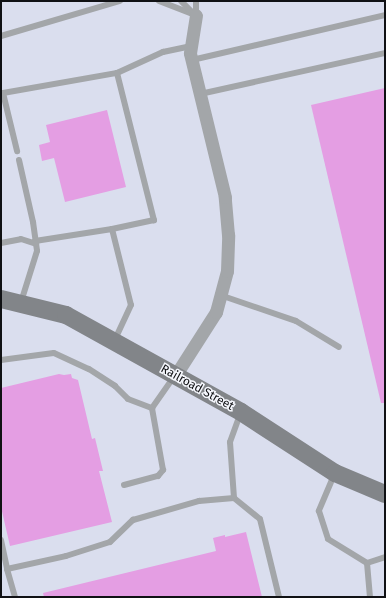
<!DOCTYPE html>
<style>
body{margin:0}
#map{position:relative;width:386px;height:598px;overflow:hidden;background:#e7e9f2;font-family:"Fira Sans",sans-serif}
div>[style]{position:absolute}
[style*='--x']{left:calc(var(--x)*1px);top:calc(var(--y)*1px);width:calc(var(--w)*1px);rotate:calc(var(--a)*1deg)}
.built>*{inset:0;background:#dadeee}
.building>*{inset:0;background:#e49ee3}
.lane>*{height:6px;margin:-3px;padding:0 3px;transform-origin:3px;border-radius:3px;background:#a3a6a9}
.street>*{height:13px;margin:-6.5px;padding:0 6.5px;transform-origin:6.5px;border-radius:6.5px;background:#a3a6a9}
.secondary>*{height:18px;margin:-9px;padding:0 9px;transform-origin:9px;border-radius:9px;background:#828589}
span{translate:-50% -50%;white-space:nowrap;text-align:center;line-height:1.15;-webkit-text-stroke:3px #f5f7fd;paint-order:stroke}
.street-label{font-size:12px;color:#101114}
.frame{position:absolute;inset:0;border:2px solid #101114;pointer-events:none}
</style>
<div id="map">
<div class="built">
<div style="clip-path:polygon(1px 1px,385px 1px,385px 597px,1px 597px)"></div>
</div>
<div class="building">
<div style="clip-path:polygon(385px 88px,385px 403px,381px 403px,311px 105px)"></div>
<div style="clip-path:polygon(107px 110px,126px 187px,65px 202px,54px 158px,42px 161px,39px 145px,50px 142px,46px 125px)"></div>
<div style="clip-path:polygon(59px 374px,64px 375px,71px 374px,72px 378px,78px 380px,92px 439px,95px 438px,103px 471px,99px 471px,112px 522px,10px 546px,1px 507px,1px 388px)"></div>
<div style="clip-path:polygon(246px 532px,262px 597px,44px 597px,43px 593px,216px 551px,213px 538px,225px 535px,225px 537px)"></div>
</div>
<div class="lane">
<div style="--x:159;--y:1;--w:40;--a:21"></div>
<div style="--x:181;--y:1;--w:17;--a:45"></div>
<div style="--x:196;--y:15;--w:14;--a:-90"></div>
<div style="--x:1;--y:36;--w:124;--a:-16.4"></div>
<div style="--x:192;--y:60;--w:198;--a:-13.1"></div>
<div style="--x:117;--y:73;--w:51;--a:-24.5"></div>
<div style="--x:163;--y:52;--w:29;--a:-12"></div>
<div style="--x:3;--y:93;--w:116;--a:-10"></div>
<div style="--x:117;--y:73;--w:152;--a:75.9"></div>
<div style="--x:154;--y:220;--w:43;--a:167.9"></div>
<div style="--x:1;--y:94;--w:2;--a:-27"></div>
<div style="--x:3;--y:93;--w:60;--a:76.4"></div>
<div style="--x:200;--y:94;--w:189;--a:-12.5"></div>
<div style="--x:19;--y:160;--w:64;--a:77.3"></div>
<div style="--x:33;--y:222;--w:29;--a:82"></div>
<div style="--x:37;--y:251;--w:53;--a:107.4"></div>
<div style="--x:35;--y:241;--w:78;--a:-8.9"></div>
<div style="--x:112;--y:229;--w:78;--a:76"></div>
<div style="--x:131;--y:305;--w:38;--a:115"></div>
<div style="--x:1;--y:243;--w:20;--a:-11"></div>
<div style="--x:21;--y:239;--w:16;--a:18"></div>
<div style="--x:220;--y:295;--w:80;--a:18.9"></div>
<div style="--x:296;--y:321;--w:50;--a:31.2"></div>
<div style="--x:1;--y:360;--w:53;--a:-7.5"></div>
<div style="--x:54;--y:353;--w:38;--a:25"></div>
<div style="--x:89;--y:369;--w:31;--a:33"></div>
<div style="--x:115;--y:386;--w:18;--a:45"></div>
<div style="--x:128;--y:399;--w:26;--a:21"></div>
<div style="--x:334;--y:475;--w:39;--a:113"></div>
<div style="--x:319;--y:511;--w:29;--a:72"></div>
<div style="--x:328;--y:539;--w:46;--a:31.6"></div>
<div style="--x:367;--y:563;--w:34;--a:85"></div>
<div style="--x:124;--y:485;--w:35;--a:-15"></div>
<div style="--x:158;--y:476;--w:8;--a:-50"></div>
<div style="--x:163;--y:470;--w:63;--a:-100.1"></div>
<div style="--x:152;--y:408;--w:38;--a:-55"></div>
<div style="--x:234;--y:498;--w:33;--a:39"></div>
<div style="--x:260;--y:519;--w:80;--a:76.3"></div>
<div style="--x:1;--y:540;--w:30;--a:78"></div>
<div style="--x:367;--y:563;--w:19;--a:-18"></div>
<div style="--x:15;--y:597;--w:29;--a:-106"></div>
<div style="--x:7;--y:569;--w:60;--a:-12.4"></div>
<div style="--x:66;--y:556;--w:46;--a:-17.7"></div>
<div style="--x:110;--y:542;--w:32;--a:-44"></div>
<div style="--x:133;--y:520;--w:69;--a:-16.1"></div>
<div style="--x:199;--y:501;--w:35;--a:-5"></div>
<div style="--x:234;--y:498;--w:56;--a:-94.1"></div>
<div style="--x:230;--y:442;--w:30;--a:-70"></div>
</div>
<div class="street">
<div style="--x:175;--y:376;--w:76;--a:-57.4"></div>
<div style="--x:216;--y:312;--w:42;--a:-75"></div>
<div style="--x:227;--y:271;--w:36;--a:-88"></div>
<div style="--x:228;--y:235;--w:38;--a:-95"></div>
<div style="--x:225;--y:197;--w:148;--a:-103.7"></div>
<div style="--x:190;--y:53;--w:38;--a:-81"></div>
</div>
<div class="secondary">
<div style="--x:1;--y:299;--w:67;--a:13.8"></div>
<div style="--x:66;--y:315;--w:200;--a:29"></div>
<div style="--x:241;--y:412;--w:112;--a:33"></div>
<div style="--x:335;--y:473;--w:54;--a:22.8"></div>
</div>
<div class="street-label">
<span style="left:197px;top:388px;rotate:29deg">Railroad Street</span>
</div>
<div class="frame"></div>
</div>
